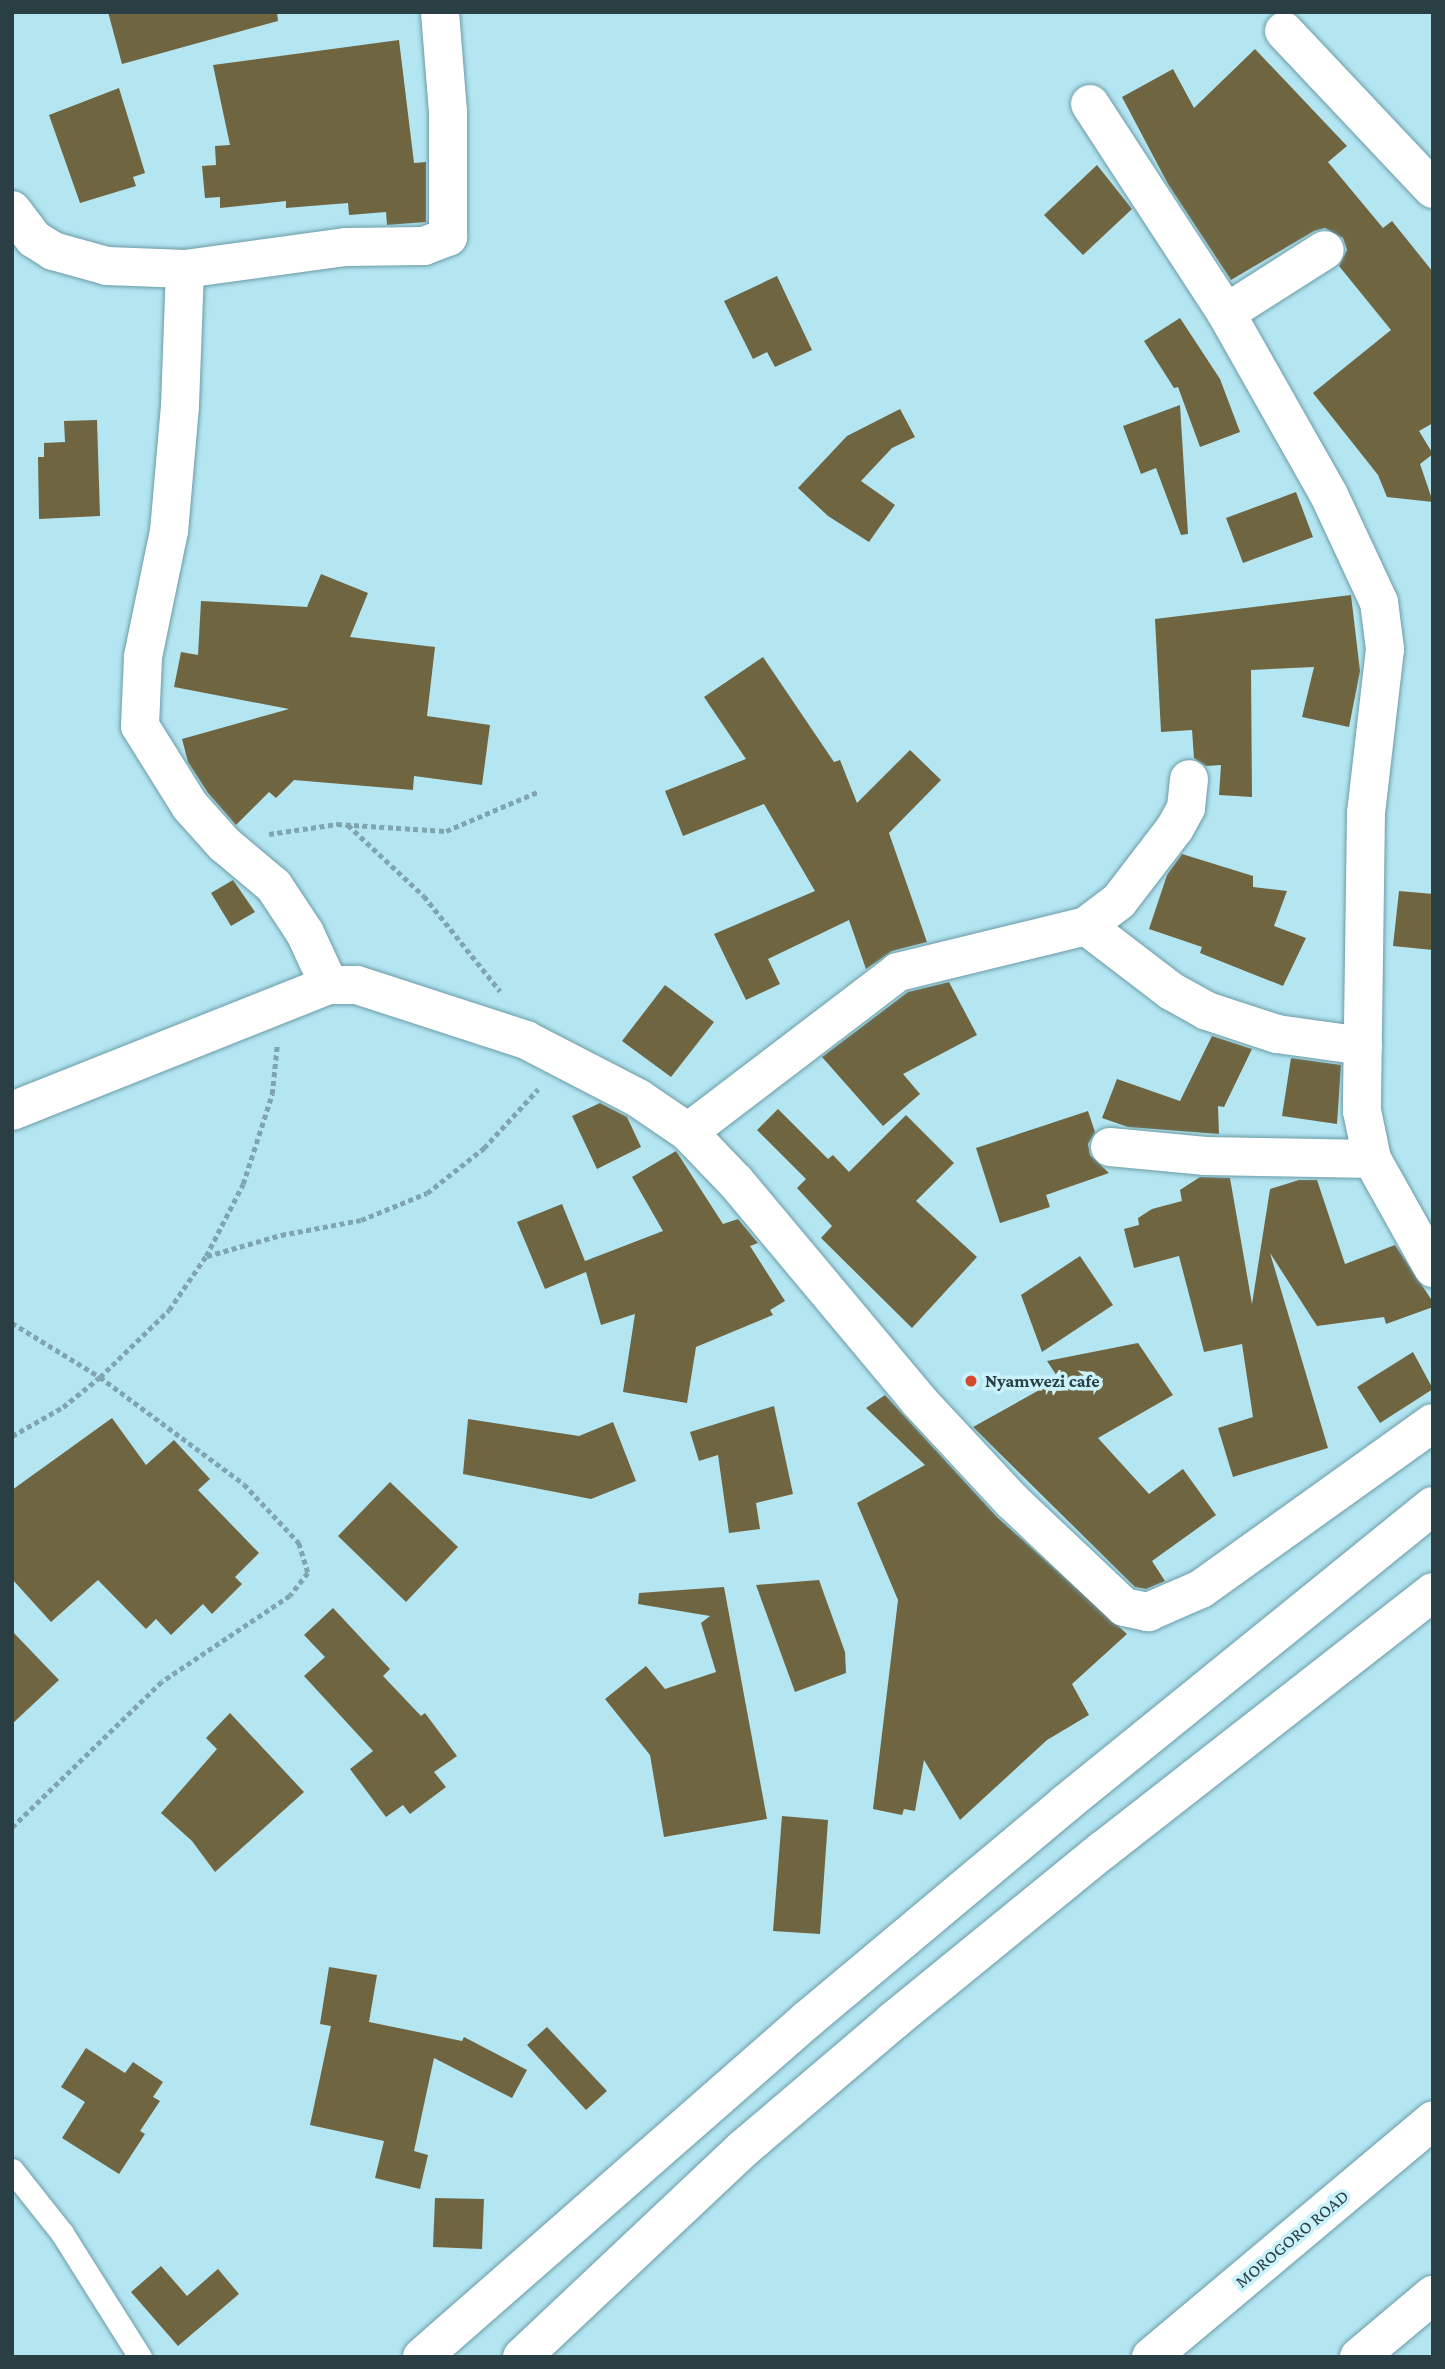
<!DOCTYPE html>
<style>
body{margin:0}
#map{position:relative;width:1445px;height:2369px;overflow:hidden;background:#b4e6f2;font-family:"Crimson Pro",serif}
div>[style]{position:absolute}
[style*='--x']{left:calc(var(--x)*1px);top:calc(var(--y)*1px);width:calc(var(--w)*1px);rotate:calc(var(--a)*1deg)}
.building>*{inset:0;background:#706541}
.path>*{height:4.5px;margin-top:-2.25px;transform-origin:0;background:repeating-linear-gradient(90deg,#7fa6af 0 5px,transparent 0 8.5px)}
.roads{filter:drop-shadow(0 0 2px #6b9ba6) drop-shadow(0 0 2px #6b9ba6)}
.service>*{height:23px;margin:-11.5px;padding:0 11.5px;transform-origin:11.5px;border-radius:11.5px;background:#fff}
.minor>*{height:38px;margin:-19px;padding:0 19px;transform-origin:19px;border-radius:19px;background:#fff}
.tertiary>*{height:38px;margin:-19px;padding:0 19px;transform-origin:19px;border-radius:19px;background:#fff}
.trunk>*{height:38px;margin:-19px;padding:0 19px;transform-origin:19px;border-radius:19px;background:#fff}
.dots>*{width:19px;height:19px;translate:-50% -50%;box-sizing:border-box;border:4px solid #c9f2fb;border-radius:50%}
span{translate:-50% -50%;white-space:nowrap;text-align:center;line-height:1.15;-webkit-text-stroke:7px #c9f2fb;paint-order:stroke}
.poi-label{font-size:18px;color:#2a3f44;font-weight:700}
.left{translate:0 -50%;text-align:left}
.street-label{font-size:18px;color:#2a3f44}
.frame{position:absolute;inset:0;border:14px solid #2a3f44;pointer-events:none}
</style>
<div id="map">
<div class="building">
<div style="clip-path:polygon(108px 12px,277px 12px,278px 21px,122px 64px)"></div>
<div style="clip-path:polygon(399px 40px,414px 163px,426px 162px,426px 222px,387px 225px,386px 212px,349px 215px,348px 203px,286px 208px,286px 201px,220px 208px,220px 197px,205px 198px,202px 166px,216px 165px,215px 146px,230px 145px,213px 65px)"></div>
<div style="clip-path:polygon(1255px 49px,1347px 146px,1328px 162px,1383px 228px,1392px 221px,1433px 272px,1433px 423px,1419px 431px,1433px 454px,1420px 464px,1433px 502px,1387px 497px,1378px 475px,1313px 393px,1391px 330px,1339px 266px,1347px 250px,1343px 238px,1325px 228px,1314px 231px,1231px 280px,1168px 184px,1122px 97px,1173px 69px,1194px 108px)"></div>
<div style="clip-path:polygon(119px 88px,145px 173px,133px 177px,136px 186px,80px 203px,49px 115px)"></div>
<div style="clip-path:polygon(1097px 165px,1132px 209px,1083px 255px,1044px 215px)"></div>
<div style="clip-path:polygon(777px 276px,812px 350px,775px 367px,767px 352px,753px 359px,724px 301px)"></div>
<div style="clip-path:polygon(1180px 318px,1220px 379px,1240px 432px,1200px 447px,1178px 387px,1174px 388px,1144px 341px)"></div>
<div style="clip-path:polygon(1180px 405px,1188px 534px,1181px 535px,1156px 468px,1141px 474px,1123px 426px)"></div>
<div style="clip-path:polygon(900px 409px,915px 437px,892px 448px,861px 481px,895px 505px,869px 542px,828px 516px,798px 488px,847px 436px)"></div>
<div style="clip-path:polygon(97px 420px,100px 516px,39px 519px,38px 457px,44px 457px,44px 443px,65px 442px,64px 421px)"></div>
<div style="clip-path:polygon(1296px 492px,1313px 537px,1243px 563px,1226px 518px)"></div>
<div style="clip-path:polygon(321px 574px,368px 593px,350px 637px,435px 647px,427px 716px,490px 725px,482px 785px,414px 776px,413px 790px,294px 780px,276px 798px,269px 792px,236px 825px,208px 793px,188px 762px,182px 739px,289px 709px,174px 687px,181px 652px,198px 655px,201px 601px,307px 607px)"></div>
<div style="clip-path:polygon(1351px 595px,1360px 671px,1349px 727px,1302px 717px,1314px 667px,1251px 670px,1252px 797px,1219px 795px,1221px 765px,1206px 766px,1194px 758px,1192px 730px,1161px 732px,1155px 619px)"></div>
<div style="clip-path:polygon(763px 657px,834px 762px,840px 760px,857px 803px,910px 750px,941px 780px,889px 833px,927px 942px,892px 951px,866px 969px,849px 920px,768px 959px,780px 984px,746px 1000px,714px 934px,815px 891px,764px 804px,683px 836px,665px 791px,746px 759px,704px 697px)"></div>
<div style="clip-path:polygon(1182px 854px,1253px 876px,1253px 887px,1287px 891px,1274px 926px,1306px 938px,1283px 986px,1200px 953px,1202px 947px,1149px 929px,1167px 875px)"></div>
<div style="clip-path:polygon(233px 880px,255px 912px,231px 926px,211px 893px)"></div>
<div style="clip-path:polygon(1399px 891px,1433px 894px,1433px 950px,1393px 946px)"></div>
<div style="clip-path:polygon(949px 982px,977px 1035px,903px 1074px,920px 1094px,883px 1126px,822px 1057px,908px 992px)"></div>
<div style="clip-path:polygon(665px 985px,714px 1022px,671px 1077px,622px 1041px)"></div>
<div style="clip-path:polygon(1212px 1036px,1252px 1049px,1224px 1107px,1218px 1106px,1219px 1134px,1128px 1127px,1102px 1118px,1117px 1079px,1180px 1101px)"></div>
<div style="clip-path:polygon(1291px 1058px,1341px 1065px,1337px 1124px,1282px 1116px)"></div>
<div style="clip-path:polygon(600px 1103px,627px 1117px,641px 1147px,597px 1169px,572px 1116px)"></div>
<div style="clip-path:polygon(778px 1109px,828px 1159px,833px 1155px,849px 1172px,906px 1115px,954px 1163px,916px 1201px,977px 1257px,912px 1328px,821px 1238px,832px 1226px,797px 1188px,806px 1179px,757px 1130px)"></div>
<div style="clip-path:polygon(1088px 1111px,1095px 1132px,1088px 1144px,1090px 1155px,1109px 1173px,1046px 1195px,1050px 1207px,1000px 1223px,976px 1148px)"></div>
<div style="clip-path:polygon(676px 1151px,723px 1224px,738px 1219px,758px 1243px,750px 1246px,785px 1301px,770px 1310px,773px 1315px,696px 1347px,687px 1403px,623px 1392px,635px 1314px,601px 1325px,586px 1272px,545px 1289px,517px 1222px,562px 1204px,585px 1261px,663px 1231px,632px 1177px)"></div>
<div style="clip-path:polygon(1200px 1177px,1230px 1178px,1252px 1304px,1270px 1189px,1299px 1180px,1317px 1180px,1345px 1264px,1395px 1245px,1433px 1302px,1433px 1307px,1386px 1324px,1384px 1317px,1317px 1326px,1270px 1253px,1328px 1448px,1233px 1477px,1218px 1428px,1253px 1417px,1242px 1344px,1204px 1352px,1179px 1256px,1134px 1268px,1124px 1229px,1139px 1225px,1138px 1218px,1152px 1209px,1182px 1201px,1180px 1190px)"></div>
<div style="clip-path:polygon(1080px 1256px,1113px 1305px,1042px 1352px,1021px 1295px)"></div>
<div style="clip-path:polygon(1138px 1343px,1173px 1395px,1098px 1438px,1149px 1494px,1183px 1469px,1216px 1515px,1152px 1561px,1165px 1581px,1146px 1589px,1135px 1587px,973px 1427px,1059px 1379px,1047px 1361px)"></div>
<div style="clip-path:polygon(1413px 1352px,1433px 1389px,1380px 1423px,1357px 1387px)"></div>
<div style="clip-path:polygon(885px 1395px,997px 1517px,1127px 1634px,1072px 1684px,1089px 1715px,1047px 1740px,960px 1820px,924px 1760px,915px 1811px,904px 1809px,902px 1815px,873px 1809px,898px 1600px,857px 1503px,925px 1465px,866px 1408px)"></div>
<div style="clip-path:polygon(774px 1406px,793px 1494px,756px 1503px,760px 1529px,729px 1533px,718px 1455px,699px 1461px,690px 1432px)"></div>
<div style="clip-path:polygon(112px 1418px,146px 1465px,174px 1440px,210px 1479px,198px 1490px,259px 1553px,235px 1577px,242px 1584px,212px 1614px,203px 1604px,171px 1635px,156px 1619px,146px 1629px,98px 1580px,51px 1622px,12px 1579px,12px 1490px)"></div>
<div style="clip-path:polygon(468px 1419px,579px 1436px,613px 1422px,636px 1481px,591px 1499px,463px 1474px)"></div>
<div style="clip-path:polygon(390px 1482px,458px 1547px,406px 1602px,338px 1536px)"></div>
<div style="clip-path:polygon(819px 1580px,845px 1652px,846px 1673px,795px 1692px,756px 1585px)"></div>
<div style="clip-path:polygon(724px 1587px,767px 1819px,664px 1837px,650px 1755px,605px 1699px,646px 1666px,665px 1689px,716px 1672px,701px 1623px,710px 1616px,638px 1604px,639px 1593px)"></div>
<div style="clip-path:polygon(333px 1608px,390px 1669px,383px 1676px,421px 1716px,425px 1713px,457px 1756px,434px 1772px,446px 1787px,410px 1814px,403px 1805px,386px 1817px,350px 1769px,373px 1751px,304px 1676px,325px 1657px,304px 1635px)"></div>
<div style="clip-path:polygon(12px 1631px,59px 1680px,12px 1724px)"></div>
<div style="clip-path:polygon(230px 1713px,304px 1792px,215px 1872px,192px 1841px,161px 1813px,217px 1749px,206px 1738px)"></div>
<div style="clip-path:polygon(782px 1816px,828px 1820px,820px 1934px,773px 1931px)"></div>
<div style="clip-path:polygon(329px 1967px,377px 1975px,369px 2022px,462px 2041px,464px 2037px,527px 2070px,512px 2098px,434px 2058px,414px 2151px,428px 2155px,420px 2189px,375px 2178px,384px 2141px,310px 2125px,331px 2026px,320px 2024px)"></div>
<div style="clip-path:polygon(547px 2027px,607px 2091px,586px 2110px,527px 2045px)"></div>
<div style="clip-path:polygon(86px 2048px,125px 2073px,133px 2062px,163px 2082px,153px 2097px,160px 2101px,140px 2131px,145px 2134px,119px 2174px,62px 2138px,85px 2102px,61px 2087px)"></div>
<div style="clip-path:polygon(435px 2198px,484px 2199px,482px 2249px,433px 2247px)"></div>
<div style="clip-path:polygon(161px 2266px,187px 2296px,218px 2269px,239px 2294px,178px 2346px,131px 2292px)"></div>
</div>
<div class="path">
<div style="--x:348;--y:825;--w:104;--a:43.1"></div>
<div style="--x:424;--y:896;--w:122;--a:51.3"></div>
<div style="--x:269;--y:834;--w:69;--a:-8.4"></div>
<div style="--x:337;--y:824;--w:109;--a:3.7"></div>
<div style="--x:446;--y:831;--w:102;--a:-23.1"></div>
<div style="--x:207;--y:1256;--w:77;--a:-15.8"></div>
<div style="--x:281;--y:1235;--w:81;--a:-10.6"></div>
<div style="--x:361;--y:1220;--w:71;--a:-22.2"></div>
<div style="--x:427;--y:1193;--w:73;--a:-38.3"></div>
<div style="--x:484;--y:1148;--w:80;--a:-47.5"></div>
<div style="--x:12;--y:1323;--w:103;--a:31.5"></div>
<div style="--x:100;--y:1377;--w:179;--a:36.6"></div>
<div style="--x:244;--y:1484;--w:81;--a:47"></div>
<div style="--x:299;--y:1543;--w:31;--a:73"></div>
<div style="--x:308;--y:1573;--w:29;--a:128"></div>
<div style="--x:290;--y:1596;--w:154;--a:146.1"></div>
<div style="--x:162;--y:1682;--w:209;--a:135.8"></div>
<div style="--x:12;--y:1436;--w:59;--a:-29.6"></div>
<div style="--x:63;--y:1407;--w:48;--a:-39"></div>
<div style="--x:100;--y:1377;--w:96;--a:-44.2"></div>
<div style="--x:169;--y:1310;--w:65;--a:-55.6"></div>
<div style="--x:206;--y:1256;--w:81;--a:-62.8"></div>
<div style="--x:243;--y:1184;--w:95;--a:-72.1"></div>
<div style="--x:272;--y:1094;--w:48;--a:-84.1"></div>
</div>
<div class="roads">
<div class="service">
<div style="--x:12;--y:2170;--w:80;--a:51.6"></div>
<div style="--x:62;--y:2233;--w:146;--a:57.8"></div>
</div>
<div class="minor">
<div style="--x:1284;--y:31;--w:217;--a:46.7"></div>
<div style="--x:1090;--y:104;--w:249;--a:56.9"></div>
<div style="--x:1226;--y:313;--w:209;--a:60.5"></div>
<div style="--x:1329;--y:495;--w:118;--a:65"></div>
<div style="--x:1379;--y:602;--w:47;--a:82.7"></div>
<div style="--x:1385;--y:649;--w:165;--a:96.6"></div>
<div style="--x:1366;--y:813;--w:298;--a:90.8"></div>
<div style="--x:1362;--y:1111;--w:49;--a:78.2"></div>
<div style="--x:1372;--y:1159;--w:125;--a:60.8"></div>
<div style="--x:12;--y:210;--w:36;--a:53"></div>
<div style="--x:34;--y:239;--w:22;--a:32"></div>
<div style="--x:53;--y:251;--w:56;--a:15.5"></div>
<div style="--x:107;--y:266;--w:78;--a:2.2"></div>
<div style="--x:185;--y:269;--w:162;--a:-7.8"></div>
<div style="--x:346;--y:247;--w:78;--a:-0.7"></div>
<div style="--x:424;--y:246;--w:26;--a:-21"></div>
<div style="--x:448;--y:237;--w:125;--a:-90"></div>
<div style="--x:448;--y:112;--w:100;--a:-94.6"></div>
<div style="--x:185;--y:269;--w:137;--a:92.1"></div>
<div style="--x:180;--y:406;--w:125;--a:95"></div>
<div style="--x:169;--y:531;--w:129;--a:101.7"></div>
<div style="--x:143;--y:657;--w:69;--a:92.5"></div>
<div style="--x:140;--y:726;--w:94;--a:58"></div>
<div style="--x:190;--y:806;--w:51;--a:48.2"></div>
<div style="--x:224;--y:844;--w:65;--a:40"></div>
<div style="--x:274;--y:886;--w:56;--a:56.6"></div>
<div style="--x:305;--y:933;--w:57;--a:65.2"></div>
<div style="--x:329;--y:985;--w:28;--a:0"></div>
<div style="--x:357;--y:985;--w:178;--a:18"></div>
<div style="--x:526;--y:1040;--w:126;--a:27.4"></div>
<div style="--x:638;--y:1098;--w:60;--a:34.2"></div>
<div style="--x:688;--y:1132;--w:69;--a:46.2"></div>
<div style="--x:736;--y:1182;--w:285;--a:50.1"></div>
<div style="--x:919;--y:1401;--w:137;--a:47.1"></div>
<div style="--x:1012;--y:1501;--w:154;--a:43.4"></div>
<div style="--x:1124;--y:1607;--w:25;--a:12"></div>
<div style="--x:1148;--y:1612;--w:58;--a:-23.5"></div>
<div style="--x:1201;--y:1589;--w:285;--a:-35.6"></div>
<div style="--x:1226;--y:313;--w:117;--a:-32.5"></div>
<div style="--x:1086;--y:926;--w:107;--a:37.4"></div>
<div style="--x:1171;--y:991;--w:41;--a:29.1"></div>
<div style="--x:1207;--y:1011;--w:74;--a:18.2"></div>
<div style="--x:1277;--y:1034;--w:87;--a:7.9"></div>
<div style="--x:12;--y:1111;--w:341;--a:-21.7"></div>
<div style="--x:688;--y:1132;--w:264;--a:-37.3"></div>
<div style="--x:898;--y:972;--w:194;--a:-13.7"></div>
<div style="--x:1086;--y:926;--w:41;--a:-37.1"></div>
<div style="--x:1119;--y:901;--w:92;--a:-52.5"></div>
<div style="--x:1175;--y:828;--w:23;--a:-61"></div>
<div style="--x:1186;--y:808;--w:29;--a:-84"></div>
<div style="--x:1110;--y:1147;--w:96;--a:5.4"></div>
<div style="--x:1206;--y:1156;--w:166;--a:1"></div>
</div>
<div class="tertiary">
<div style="--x:422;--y:2357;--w:513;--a:-41.21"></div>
<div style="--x:808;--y:2019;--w:336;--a:-39.9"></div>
<div style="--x:1066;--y:1803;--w:472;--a:-39"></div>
<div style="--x:522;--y:2357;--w:305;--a:-43.3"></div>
<div style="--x:744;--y:2148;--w:196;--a:-40.4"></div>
<div style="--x:893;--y:2021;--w:271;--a:-39.2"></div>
<div style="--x:1103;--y:1850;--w:419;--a:-38"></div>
</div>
<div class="trunk">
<div style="--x:1151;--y:2357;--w:368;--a:-40"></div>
<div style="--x:1359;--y:2357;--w:97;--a:-40"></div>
</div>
</div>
<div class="dots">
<div style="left:971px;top:1381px;background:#d4492b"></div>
</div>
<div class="poi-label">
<span class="left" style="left:985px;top:1381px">Nyamwezi cafe</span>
</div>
<div class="street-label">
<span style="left:1292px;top:2239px;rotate:-40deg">MOROGORO ROAD</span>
</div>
<div class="frame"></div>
</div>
